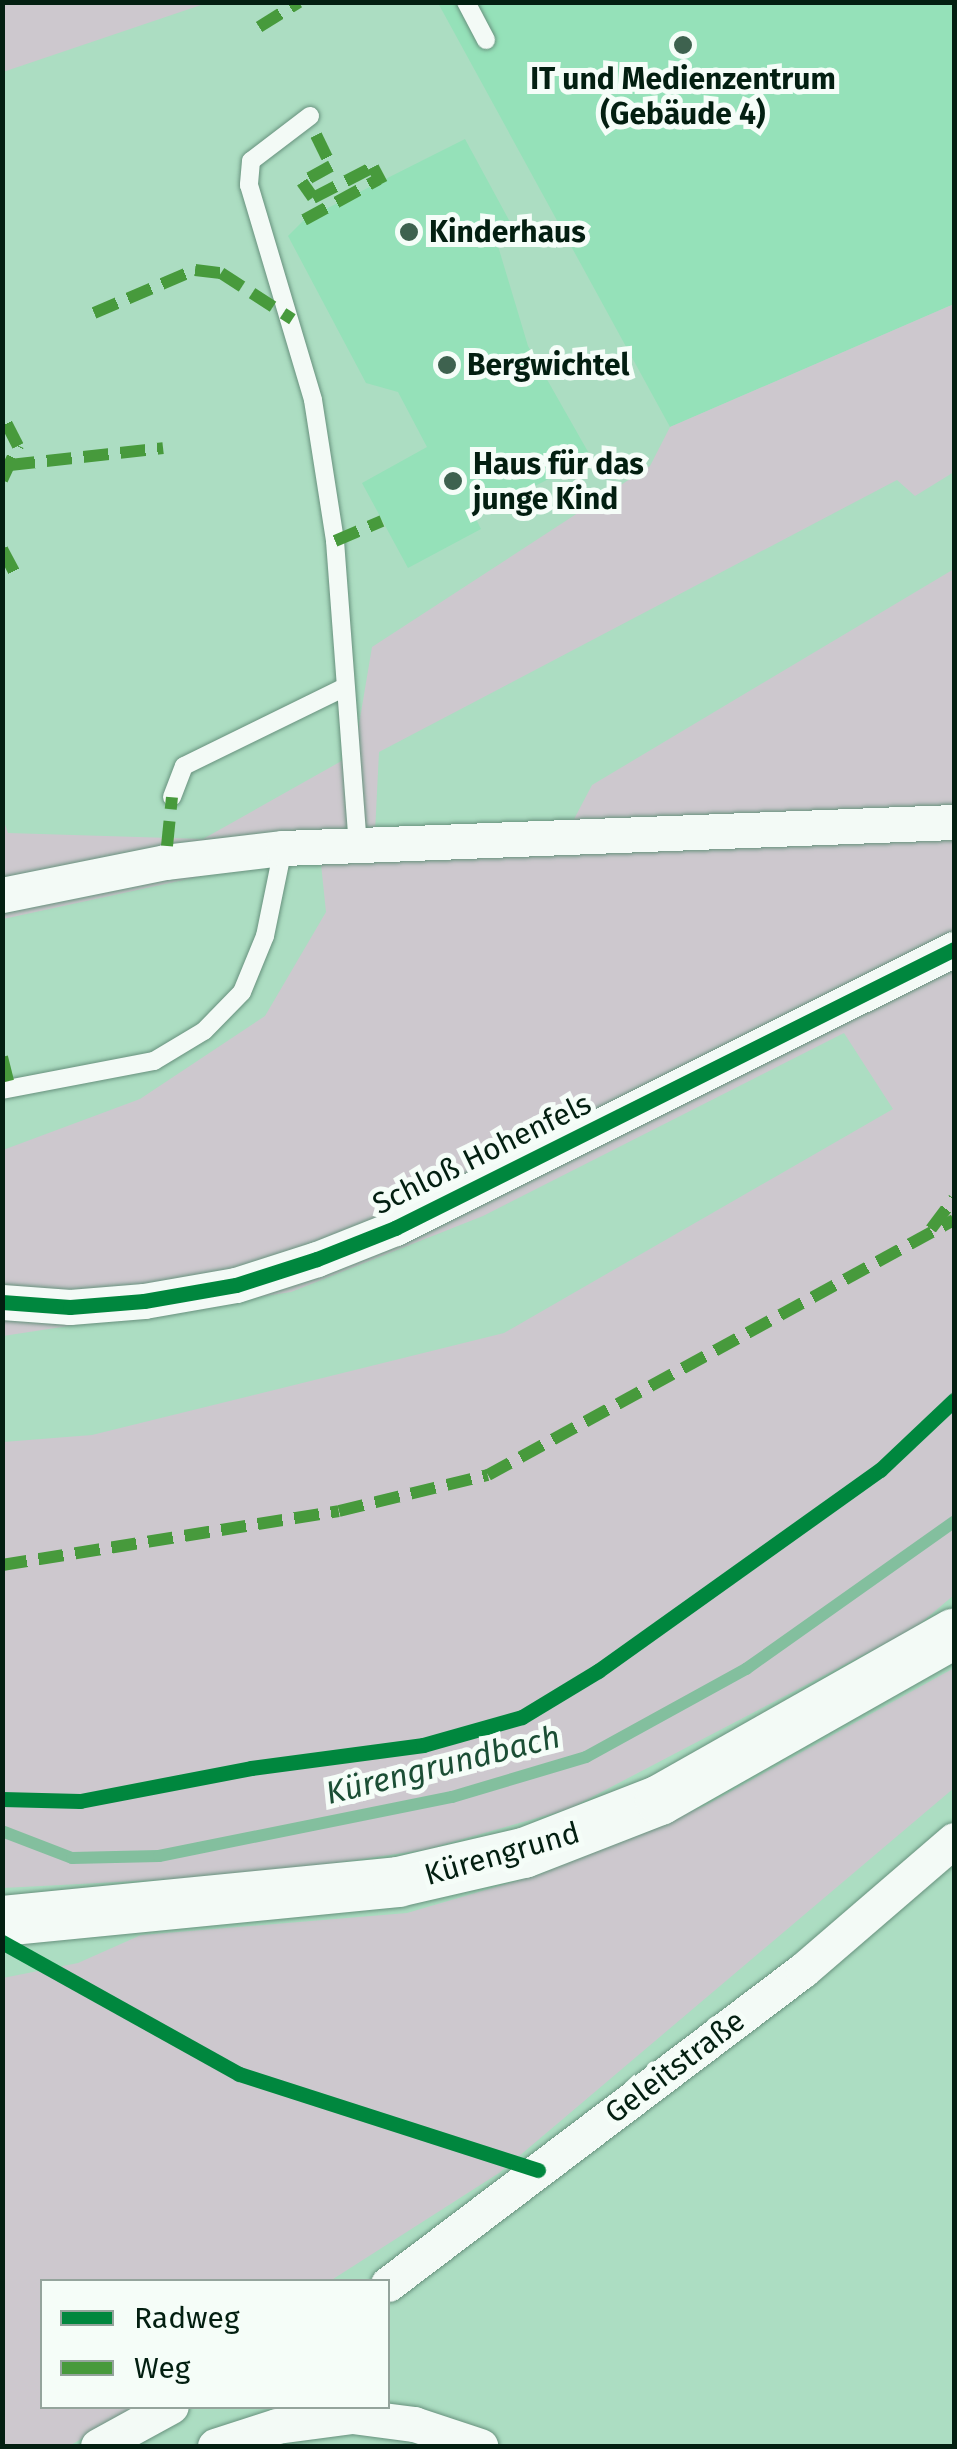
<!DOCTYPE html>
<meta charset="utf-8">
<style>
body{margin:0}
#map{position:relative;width:957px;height:2449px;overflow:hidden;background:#acddc2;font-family:"Fira Sans",sans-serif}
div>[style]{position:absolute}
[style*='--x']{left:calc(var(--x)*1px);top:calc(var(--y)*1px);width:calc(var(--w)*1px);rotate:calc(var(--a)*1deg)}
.built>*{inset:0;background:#95e1b9}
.green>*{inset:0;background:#cdc8ce}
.stream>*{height:12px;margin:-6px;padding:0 6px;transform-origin:6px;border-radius:6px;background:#83bf9e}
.roads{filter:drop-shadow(0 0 2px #67917d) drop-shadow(0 0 2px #67917d)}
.service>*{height:18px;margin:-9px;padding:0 9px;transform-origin:9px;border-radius:9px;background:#f3faf6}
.minor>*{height:35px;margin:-17.5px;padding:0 17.5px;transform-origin:17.5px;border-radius:17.5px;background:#f3faf6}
.secondary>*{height:50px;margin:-25px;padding:0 25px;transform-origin:25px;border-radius:25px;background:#f3faf6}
.quiet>*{height:12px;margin-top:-6px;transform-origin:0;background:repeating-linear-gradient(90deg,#479a3c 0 25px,transparent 0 37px)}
.cycleway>*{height:15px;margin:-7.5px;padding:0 7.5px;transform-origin:7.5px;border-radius:7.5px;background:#00873e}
.dots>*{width:28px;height:28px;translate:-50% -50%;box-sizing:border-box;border:5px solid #f5fdf8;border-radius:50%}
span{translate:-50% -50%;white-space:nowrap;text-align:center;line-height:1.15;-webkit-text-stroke:10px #f5fdf8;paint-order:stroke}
.poi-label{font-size:30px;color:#031f11;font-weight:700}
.left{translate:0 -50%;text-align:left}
.street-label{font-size:30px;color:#031f11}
.water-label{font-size:32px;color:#1b4e35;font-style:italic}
.frame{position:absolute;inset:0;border:5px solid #031f11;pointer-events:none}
.legend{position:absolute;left:40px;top:2279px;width:350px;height:130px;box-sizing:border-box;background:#f5fdf8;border:2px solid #94a49c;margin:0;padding:12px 18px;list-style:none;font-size:30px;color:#031f11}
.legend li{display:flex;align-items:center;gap:20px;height:50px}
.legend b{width:50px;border:2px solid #94a49c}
</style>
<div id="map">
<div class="built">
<div style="clip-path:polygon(438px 3px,954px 3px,954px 304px,670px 427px)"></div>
<div style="clip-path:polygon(465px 139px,517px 235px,498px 246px,528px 346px,591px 457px,475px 517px,481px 529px,408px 568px,362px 483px,427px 447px,398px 392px,366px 383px,288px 236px,304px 220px)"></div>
</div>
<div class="green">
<div style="clip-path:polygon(3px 2px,207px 2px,207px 3px,3px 72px)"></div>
<div style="clip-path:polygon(954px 304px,954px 472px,915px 496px,897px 480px,379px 752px,375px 832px,572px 823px,592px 785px,954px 569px,954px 1595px,915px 1628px,569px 1809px,424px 1850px,252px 1875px,3px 1888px,3px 1442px,92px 1435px,504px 1333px,893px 1109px,844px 1033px,483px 1216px,291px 1292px,3px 1336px,3px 1150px,140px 1099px,265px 1016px,326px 912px,321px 864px,244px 867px,3px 919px,2px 816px,8px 833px,203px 839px,354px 754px,372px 647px,650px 466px,670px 427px)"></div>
<div style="clip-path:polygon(954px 1668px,954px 1788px,499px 2173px,330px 2281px,42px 2282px,42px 2406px,136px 2407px,69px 2446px,3px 2446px,3px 1978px,78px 1963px,141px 1935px,407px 1913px,540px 1874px,706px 1805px)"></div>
</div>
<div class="stream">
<div style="--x:2;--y:1831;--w:75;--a:21.1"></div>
<div style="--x:72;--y:1858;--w:87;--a:-1.3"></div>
<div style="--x:159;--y:1856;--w:299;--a:-11.4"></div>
<div style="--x:452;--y:1797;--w:140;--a:-16.6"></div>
<div style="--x:586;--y:1757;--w:183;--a:-28.8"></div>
<div style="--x:746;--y:1669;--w:255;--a:-35.3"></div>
</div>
<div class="roads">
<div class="service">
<div style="--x:466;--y:2;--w:43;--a:62.2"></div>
<div style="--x:310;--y:116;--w:74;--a:142.7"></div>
<div style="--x:251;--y:161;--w:24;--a:95"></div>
<div style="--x:249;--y:185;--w:224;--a:73.4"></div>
<div style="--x:313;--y:400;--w:143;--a:81.1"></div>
<div style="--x:335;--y:541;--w:307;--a:85.7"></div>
<div style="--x:172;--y:797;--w:33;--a:-69"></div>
<div style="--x:184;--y:766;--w:177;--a:-26.1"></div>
<div style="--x:2;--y:1090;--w:155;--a:-10.8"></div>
<div style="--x:154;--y:1061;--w:58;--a:-31"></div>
<div style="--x:204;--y:1031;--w:54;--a:-45.7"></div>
<div style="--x:242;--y:992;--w:61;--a:-67.7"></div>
<div style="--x:265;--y:936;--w:90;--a:-78.4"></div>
</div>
<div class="minor">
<div style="--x:2;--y:895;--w:166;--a:-11.4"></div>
<div style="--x:165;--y:862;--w:119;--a:-6.8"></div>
<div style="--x:283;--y:848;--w:672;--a:-2.22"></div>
<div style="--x:2;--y:1302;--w:68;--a:4.2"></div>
<div style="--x:70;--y:1307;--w:74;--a:-4.6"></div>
<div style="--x:144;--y:1301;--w:93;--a:-9.9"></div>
<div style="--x:236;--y:1285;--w:85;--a:-17.8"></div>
<div style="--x:317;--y:1259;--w:84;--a:-21.7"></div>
<div style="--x:395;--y:1228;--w:625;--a:-26.52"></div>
<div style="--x:388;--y:2284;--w:520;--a:-37.11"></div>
<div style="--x:803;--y:1970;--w:199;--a:-40.7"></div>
<div style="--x:98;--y:2446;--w:83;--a:-28.7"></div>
<div style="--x:215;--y:2446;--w:65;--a:-17.9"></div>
<div style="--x:277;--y:2426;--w:76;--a:-7.6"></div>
<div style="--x:352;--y:2416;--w:63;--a:7.4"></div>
<div style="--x:414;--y:2424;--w:70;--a:18.4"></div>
</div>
<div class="secondary">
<div style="--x:2;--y:1921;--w:398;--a:-5.6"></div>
<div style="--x:398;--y:1882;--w:129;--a:-13"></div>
<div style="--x:524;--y:1853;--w:146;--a:-21.3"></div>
<div style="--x:660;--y:1800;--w:338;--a:-29.5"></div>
</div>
</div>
<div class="quiet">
<div style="--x:259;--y:27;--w:47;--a:-32"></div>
<div style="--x:316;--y:135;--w:34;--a:64"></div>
<div style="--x:331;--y:166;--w:33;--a:151"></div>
<div style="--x:302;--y:182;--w:19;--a:55"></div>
<div style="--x:313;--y:198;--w:68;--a:-27.3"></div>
<div style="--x:373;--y:167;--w:19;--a:62"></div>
<div style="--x:304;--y:220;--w:85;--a:-28.7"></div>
<div style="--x:94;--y:313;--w:110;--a:-23.1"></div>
<div style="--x:195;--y:270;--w:26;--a:7"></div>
<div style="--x:221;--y:273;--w:85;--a:32.9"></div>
<div style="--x:10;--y:465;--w:154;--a:-6.3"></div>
<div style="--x:2;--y:480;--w:38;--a:-65"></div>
<div style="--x:18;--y:446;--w:31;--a:-117"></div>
<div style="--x:335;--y:541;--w:51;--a:-23.1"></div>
<div style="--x:2;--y:549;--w:27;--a:62"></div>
<div style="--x:167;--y:846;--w:49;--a:-84.2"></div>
<div style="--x:2;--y:1057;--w:33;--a:76"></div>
<div style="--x:931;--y:1229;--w:38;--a:-53"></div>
<div style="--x:2;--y:1565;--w:341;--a:-9.1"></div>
<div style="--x:339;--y:1511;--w:153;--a:-13.6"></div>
<div style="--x:488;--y:1475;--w:531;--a:-28.69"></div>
</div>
<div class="cycleway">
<div style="--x:2;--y:1302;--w:68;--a:4.2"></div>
<div style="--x:70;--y:1307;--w:74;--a:-4.6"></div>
<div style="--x:144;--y:1301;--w:93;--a:-9.9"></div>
<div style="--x:236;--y:1285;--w:85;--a:-17.8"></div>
<div style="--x:317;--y:1259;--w:84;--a:-21.7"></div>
<div style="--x:395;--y:1228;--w:625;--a:-26.52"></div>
<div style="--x:2;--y:1799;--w:78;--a:1.5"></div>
<div style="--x:80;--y:1801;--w:174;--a:-10.9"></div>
<div style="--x:251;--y:1768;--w:174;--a:-7.6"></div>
<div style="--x:423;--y:1745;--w:103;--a:-15.8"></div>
<div style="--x:522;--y:1717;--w:89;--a:-31.2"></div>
<div style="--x:598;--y:1671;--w:346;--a:-35.5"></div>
<div style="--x:880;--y:1470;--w:102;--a:-43.4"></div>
<div style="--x:2;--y:1942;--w:271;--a:29.1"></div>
<div style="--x:239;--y:2074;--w:314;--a:17.8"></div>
</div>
<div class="dots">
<div style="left:683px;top:45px;background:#3e624f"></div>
<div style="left:409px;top:232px;background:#3e624f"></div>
<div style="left:447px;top:365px;background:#3e624f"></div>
<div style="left:453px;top:481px;background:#3e624f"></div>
</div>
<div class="poi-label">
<span style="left:683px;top:96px">IT und Medienzentrum<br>(Gebäude 4)</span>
<span class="left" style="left:429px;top:232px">Kinderhaus</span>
<span class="left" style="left:467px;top:365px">Bergwichtel</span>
<span class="left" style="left:473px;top:481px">Haus für das<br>junge Kind</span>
</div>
<div class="street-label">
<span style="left:482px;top:1154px;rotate:-26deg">Schloß Hohenfels</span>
<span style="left:502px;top:1854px;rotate:-16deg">Kürengrund</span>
<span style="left:675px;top:2067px;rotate:-37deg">Geleitstraße</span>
</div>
<div class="water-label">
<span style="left:443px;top:1765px;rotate:-14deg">Kürengrundbach</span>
</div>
<div class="frame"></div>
<ul class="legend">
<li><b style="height:12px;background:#00873e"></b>Radweg</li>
<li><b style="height:12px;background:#479a3c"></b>Weg</li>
</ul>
</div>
